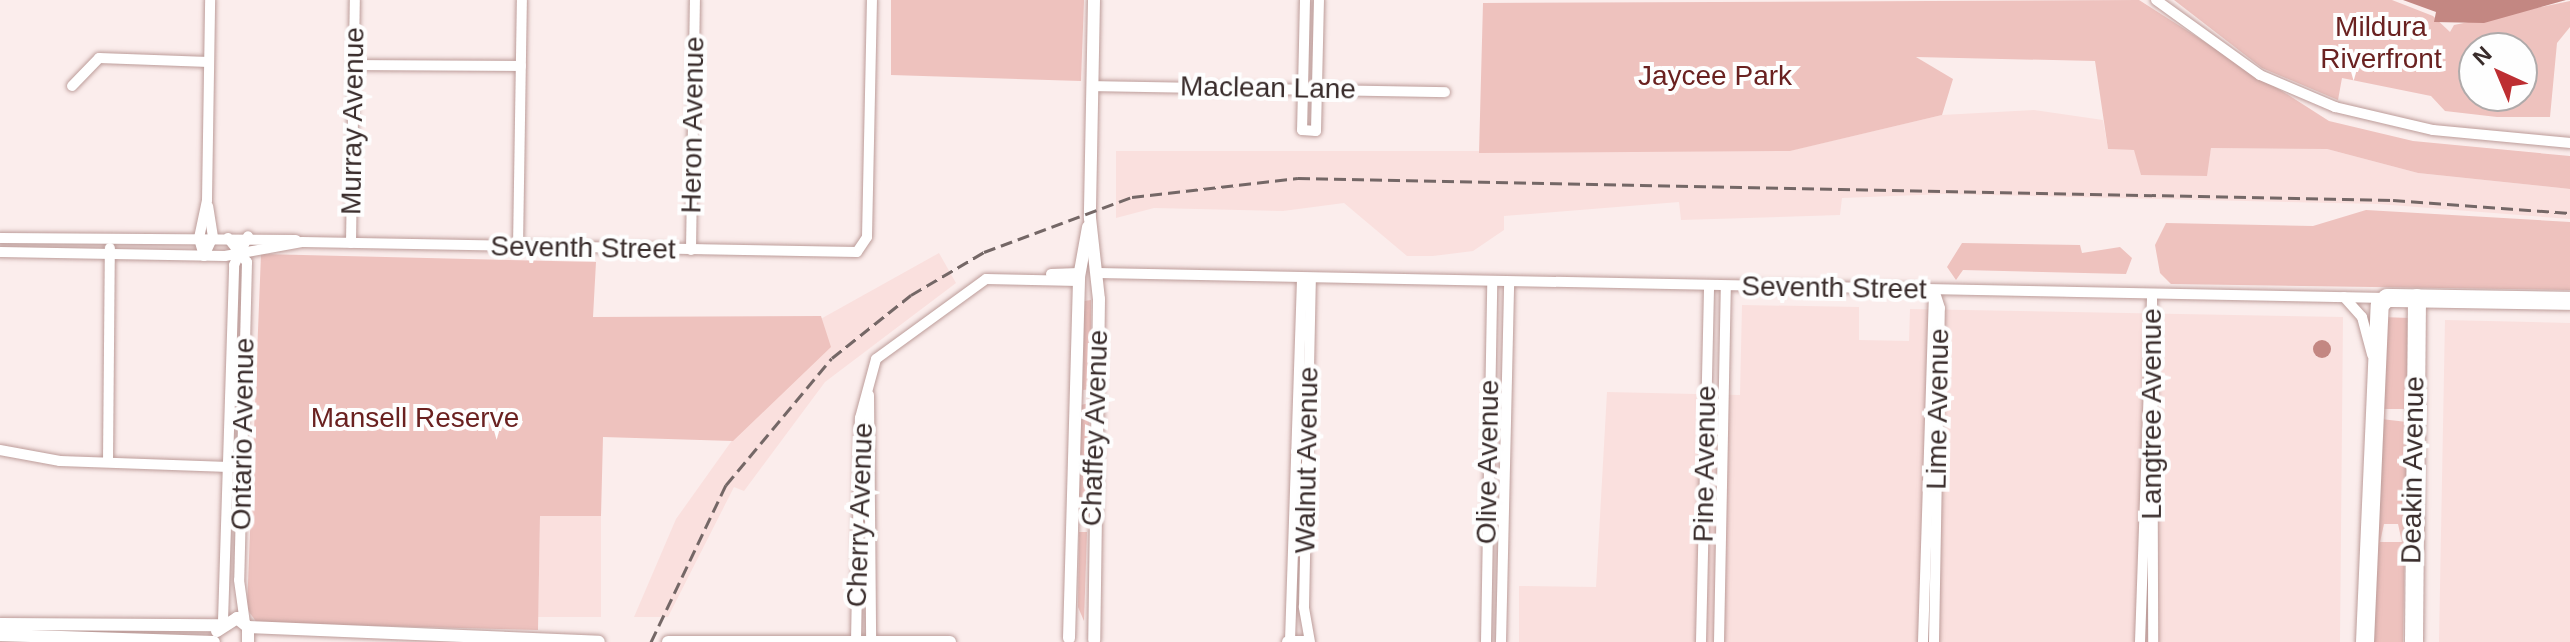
<!DOCTYPE html>
<style>
body{margin:0}
#map{position:relative;width:2570px;height:642px;overflow:hidden;background:#fbedec;font-family:Arial,sans-serif}
div>[style]{position:absolute}
[style*='--x']{left:calc(var(--x)*1px);top:calc(var(--y)*1px);width:calc(var(--w)*1px);rotate:calc(var(--a)*1deg)}
.built>*{inset:0;background:#fae0de}
.green>*{inset:0;background:#eec2be}
.water>*{inset:0;background:#c38782}
.round{border-radius:50%}
.roads{filter:drop-shadow(0 0 2px #bc9c99) drop-shadow(0 0 2px #bc9c99)}
.minor>*{height:10px;margin:-5px;padding:0 5px;transform-origin:5px;border-radius:5px;background:#fff}
.tertiary>*{height:12px;margin:-6px;padding:0 6px;transform-origin:6px;border-radius:6px;background:#fff}
.trunk>*{height:18px;margin:-9px;padding:0 9px;transform-origin:9px;border-radius:9px;background:#fff}
.rail>*{height:3px;margin-top:-1.5px;transform-origin:0;background:repeating-linear-gradient(90deg,#746766 0 12px,transparent 0 18px)}
span{translate:-50% -50%;white-space:nowrap;text-align:center;line-height:1.15;-webkit-text-stroke:8px #fefefe;paint-order:stroke}
.park-label{font-size:28px;color:#6a2120}
.street-label{font-size:28px;color:#392c2b}
.north{position:absolute;left:2458px;top:32px;width:80px;height:80px;box-sizing:border-box;background:#fefefe;border:2px solid #afaaaa;border-radius:50%;rotate:316deg;font-size:22px;font-weight:700;line-height:32px;text-align:center;color:#392c2b}
.north::after{content:'';display:block;margin:auto;width:28px;height:36px;background:#bd2e32;clip-path:polygon(50% 0,100% 100%,50% 72%,0 100%)}
</style>
<div id="map">
<div class="built">
<div style="clip-path:polygon(2034px 110px,2103px 120px,2108px 149px,2134px 150px,2206px 175px,2211px 148px,2327px 149px,2418px 173px,2570px 189px,2570px 219px,2378px 204px,1945px 194px,1842px 198px,1840px 215px,1681px 220px,1679px 202px,1504px 216px,1504px 230px,1473px 251px,1433px 256px,1407px 256px,1344px 203px,1283px 211px,1154px 208px,1116px 218px,1116px 151px,1789px 151px,1942px 115px)"></div>
<div style="clip-path:polygon(939px 253px,956px 283px,825px 382px,744px 491px,734px 487px,668px 617px,634px 617px,676px 519px,817px 321px)"></div>
<div style="clip-path:polygon(1742px 305px,1859px 307px,1859px 340px,1909px 341px,1910px 309px,2343px 317px,2340px 642px,1519px 642px,1519px 586px,1596px 587px,1607px 392px,1740px 395px)"></div>
<div style="clip-path:polygon(2445px 320px,2570px 323px,2570px 642px,2439px 642px)"></div>
<div style="clip-path:polygon(540px 516px,601px 516px,601px 617px,538px 617px)"></div>
</div>
<div class="green">
<div style="clip-path:polygon(891px 0,1084px 0,1081px 81px,891px 75px)"></div>
<div style="clip-path:polygon(2139px 0,2329px 121px,2413px 141px,2570px 156px,2570px 189px,2418px 173px,2327px 149px,2211px 148px,2207px 176px,2141px 175px,2134px 150px,2108px 149px,2095px 61px,1916px 57px,1953px 79px,1942px 115px,1790px 151px,1479px 153px,1483px 3px)"></div>
<div style="clip-path:polygon(evenodd,2174px 0,2392px 0,2433px 16px,2450px 32px,2454px 25px,2570px 1px,2570px 27px,2557px 43px,2550px 117px,2497px 117px,2445px 111px,2431px 96px,2342px 78px,2338px 100px,2262px 68px,2174px 0,2474px 48px,2522px 48px,2522px 96px,2474px 96px,2474px 48px)"></div>
<div style="clip-path:polygon(2366px 210px,2570px 222px,2570px 290px,2171px 284px,2160px 273px,2155px 245px,2166px 223px,2313px 226px)"></div>
<div style="clip-path:polygon(1962px 243px,2080px 245px,2082px 253px,2120px 247px,2132px 258px,2126px 274px,1963px 270px,1956px 280px,1947px 267px)"></div>
<div style="clip-path:polygon(261px 254px,596px 262px,593px 317px,821px 316px,831px 347px,733px 441px,603px 437px,601px 516px,540px 516px,538px 630px,257px 623px,247px 609px)"></div>
<div style="clip-path:polygon(1091px 300px,1091px 389px,1083px 390px,1084px 301px)"></div>
<div style="clip-path:polygon(2381px 317px,2410px 318px,2405px 409px,2382px 409px)"></div>
<div style="clip-path:polygon(1089px 403px,1090px 405px,1086px 518px,1079px 515px,1081px 405px)"></div>
<div style="clip-path:polygon(evenodd,2381px 419px,2407px 422px,2403px 642px,2374px 642px,2381px 419px,2384px 524px,2398px 524px,2402px 542px,2380px 542px,2384px 524px)"></div>
<div style="clip-path:polygon(1079px 532px,1087px 532px,1084px 621px,1078px 607px)"></div>
</div>
<div class="water">
<div style="clip-path:polygon(2403px 0,2566px 0,2484px 23px,2434px 22px,2436px 12px)"></div>
<div class="round" style="left:2313px;top:340px;width:18px;height:18px"></div>
</div>
<div class="roads">
<div class="minor">
<div style="--x:1305;--y:0;--w:130;--a:91.3"></div>
<div style="--x:1302;--y:130;--w:14;--a:4"></div>
<div style="--x:1316;--y:131;--w:131;--a:-88.7"></div>
<div style="--x:2156;--y:0;--w:128;--a:35.8"></div>
<div style="--x:2260;--y:75;--w:82;--a:23.1"></div>
<div style="--x:2335;--y:107;--w:101;--a:13.2"></div>
<div style="--x:2433;--y:130;--w:138;--a:5.4"></div>
<div style="--x:353;--y:65;--w:168;--a:0.3"></div>
<div style="--x:72;--y:86;--w:39;--a:-46"></div>
<div style="--x:99;--y:58;--w:110;--a:2.1"></div>
<div style="--x:1092;--y:86;--w:353;--a:1"></div>
<div style="--x:0;--y:238;--w:296;--a:0.4"></div>
<div style="--x:228;--y:238;--w:31;--a:52"></div>
<div style="--x:247;--y:262;--w:318;--a:91.4"></div>
<div style="--x:239;--y:580;--w:43;--a:82.1"></div>
<div style="--x:351;--y:243;--w:243;--a:-89.1"></div>
<div style="--x:518;--y:247;--w:247;--a:-89.1"></div>
<div style="--x:691;--y:250;--w:250;--a:-89.1"></div>
<div style="--x:0;--y:252;--w:225;--a:1"></div>
<div style="--x:225;--y:256;--w:78;--a:-10.3"></div>
<div style="--x:302;--y:242;--w:555;--a:1.03"></div>
<div style="--x:857;--y:252;--w:18;--a:-56"></div>
<div style="--x:867;--y:237;--w:237;--a:-88.8"></div>
<div style="--x:204;--y:256;--w:19;--a:-106"></div>
<div style="--x:199;--y:238;--w:39;--a:-78"></div>
<div style="--x:207;--y:200;--w:200;--a:-89.1"></div>
<div style="--x:204;--y:256;--w:21;--a:-65"></div>
<div style="--x:213;--y:237;--w:31;--a:-99"></div>
<div style="--x:1098;--y:273;--w:1289;--a:1.11"></div>
<div style="--x:1051;--y:274;--w:28;--a:-2"></div>
<div style="--x:2152;--y:294;--w:348;--a:89.8"></div>
<div style="--x:2344;--y:297;--w:27;--a:48"></div>
<div style="--x:2362;--y:317;--w:39;--a:75"></div>
<div style="--x:869;--y:395;--w:247;--a:89.5"></div>
<div style="--x:0;--y:450;--w:61;--a:10.4"></div>
<div style="--x:60;--y:461;--w:176;--a:2"></div>
<div style="--x:108;--y:461;--w:213;--a:-89.5"></div>
<div style="--x:223;--y:621;--w:356;--a:-88.2"></div>
<div style="--x:234;--y:265;--w:32;--a:-64"></div>
<div style="--x:1290;--y:641;--w:363;--a:-88.1"></div>
<div style="--x:856;--y:642;--w:224;--a:-89"></div>
<div style="--x:860;--y:418;--w:61;--a:-74.8"></div>
<div style="--x:876;--y:359;--w:136;--a:-36"></div>
<div style="--x:986;--y:279;--w:92;--a:1.2"></div>
<div style="--x:1310;--y:642;--w:36;--a:-100"></div>
<div style="--x:1304;--y:607;--w:329;--a:-88.8"></div>
<div style="--x:1486;--y:642;--w:361;--a:-89"></div>
<div style="--x:1501;--y:642;--w:360;--a:-88.7"></div>
<div style="--x:1701;--y:642;--w:357;--a:-88.7"></div>
<div style="--x:1719;--y:642;--w:356;--a:-88.9"></div>
<div style="--x:1923;--y:642;--w:349;--a:-88.2"></div>
<div style="--x:1934;--y:642;--w:334;--a:-89"></div>
<div style="--x:1940;--y:308;--w:19;--a:-108"></div>
<div style="--x:2140;--y:642;--w:348;--a:-88"></div>
</div>
<div class="tertiary">
<div style="--x:1094;--y:0;--w:218;--a:91.1"></div>
<div style="--x:1090;--y:218;--w:81;--a:83.7"></div>
<div style="--x:1099;--y:299;--w:341;--a:90.8"></div>
<div style="--x:0;--y:624;--w:219;--a:0.3"></div>
<div style="--x:248;--y:627;--w:351;--a:2.4"></div>
<div style="--x:217;--y:631;--w:24;--a:-33"></div>
<div style="--x:237;--y:618;--w:14;--a:39"></div>
<div style="--x:248;--y:627;--w:15;--a:90"></div>
<div style="--x:0;--y:635;--w:214;--a:1.9"></div>
<div style="--x:1069;--y:638;--w:361;--a:-88.4"></div>
<div style="--x:1079;--y:277;--w:51;--a:-79.8"></div>
<div style="--x:668;--y:642;--w:282;--a:0"></div>
<div style="--x:1288;--y:642;--w:20;--a:0"></div>
</div>
<div class="trunk">
<div style="--x:2365;--y:642;--w:337;--a:-87.5"></div>
<div style="--x:2380;--y:305;--w:10;--a:-45"></div>
<div style="--x:2387;--y:298;--w:183;--a:0.9"></div>
<div style="--x:2414;--y:642;--w:344;--a:-89.5"></div>
</div>
</div>
<div class="rail">
<div style="--x:651;--y:642;--w:174;--a:-64.5"></div>
<div style="--x:726;--y:485;--w:165;--a:-50.2"></div>
<div style="--x:832;--y:358;--w:101;--a:-38.6"></div>
<div style="--x:911;--y:295;--w:85;--a:-30.5"></div>
<div style="--x:984;--y:252;--w:158;--a:-20.4"></div>
<div style="--x:1132;--y:197;--w:167;--a:-6.5"></div>
<div style="--x:1298;--y:178;--w:1095;--a:1.15"></div>
<div style="--x:2393;--y:200;--w:177;--a:4.2"></div>
</div>
<div class="park-label">
<span style="left:2381px;top:43px">Mildura<br>Riverfront</span>
<span style="left:1715px;top:76px">Jaycee Park</span>
<span style="left:415px;top:418px">Mansell Reserve</span>
</div>
<div class="street-label">
<span style="left:1268px;top:88px;rotate:1deg">Maclean Lane</span>
<span style="left:353px;top:121px;rotate:-89deg">Murray Avenue</span>
<span style="left:693px;top:125px;rotate:-89deg">Heron Avenue</span>
<span style="left:583px;top:248px;rotate:1deg">Seventh Street</span>
<span style="left:1834px;top:288px;rotate:1deg">Seventh Street</span>
<span style="left:1938px;top:409px;rotate:-89deg">Lime Avenue</span>
<span style="left:2152px;top:414px;rotate:-90deg">Langtree Avenue</span>
<span style="left:1095px;top:428px;rotate:-88deg">Chaffey Avenue</span>
<span style="left:243px;top:434px;rotate:-89deg">Ontario Avenue</span>
<span style="left:1307px;top:460px;rotate:-89deg">Walnut Avenue</span>
<span style="left:1488px;top:462px;rotate:-89deg">Olive Avenue</span>
<span style="left:1705px;top:464px;rotate:-89deg">Pine Avenue</span>
<span style="left:2413px;top:470px;rotate:-89deg">Deakin Avenue</span>
<span style="left:860px;top:515px;rotate:-88deg">Cherry Avenue</span>
</div>
<div class="north">N</div>
</div>
